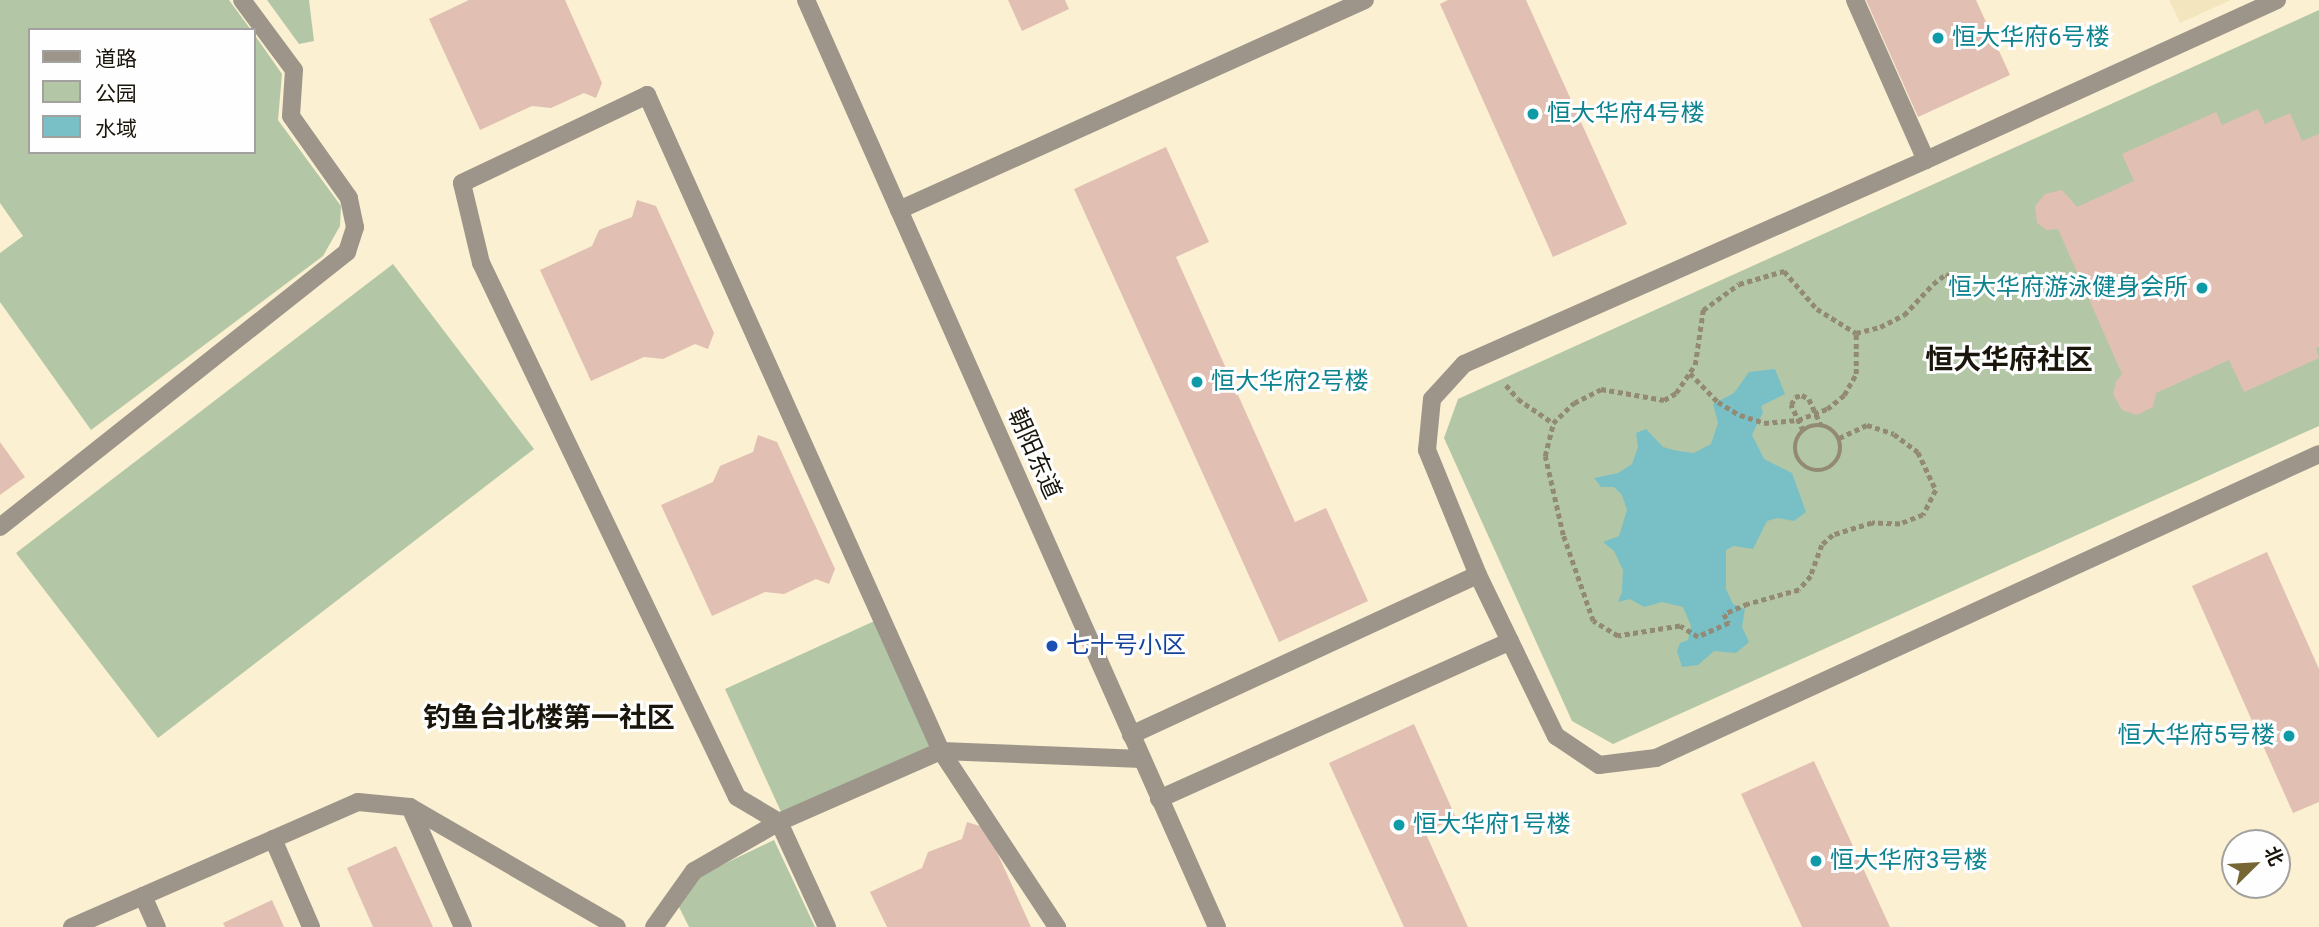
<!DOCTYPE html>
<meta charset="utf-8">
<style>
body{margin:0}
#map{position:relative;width:2319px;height:927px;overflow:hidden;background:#fbf0d1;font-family:Roboto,"Noto Sans SC",sans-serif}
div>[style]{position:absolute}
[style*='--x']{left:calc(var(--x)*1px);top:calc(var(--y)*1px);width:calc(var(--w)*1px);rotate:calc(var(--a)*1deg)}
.built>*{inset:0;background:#f3e6bf}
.green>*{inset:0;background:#b3c7a6}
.water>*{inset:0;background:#78bfc6}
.building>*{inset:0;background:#e1c0b3}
.path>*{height:4.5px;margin-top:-2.25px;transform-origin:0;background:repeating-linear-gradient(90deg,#928a74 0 5px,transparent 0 8.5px)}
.path>.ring{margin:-2.25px;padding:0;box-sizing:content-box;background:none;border:4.5px solid #928a74;border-radius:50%}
.minor>*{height:18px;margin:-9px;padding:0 9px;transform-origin:9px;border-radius:9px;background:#9d958a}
.dots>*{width:19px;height:19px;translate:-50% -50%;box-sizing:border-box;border:4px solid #fefefe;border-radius:50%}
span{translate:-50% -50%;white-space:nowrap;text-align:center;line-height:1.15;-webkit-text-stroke:6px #fefefe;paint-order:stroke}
.culture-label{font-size:24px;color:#0d838f}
.left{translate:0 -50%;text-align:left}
.right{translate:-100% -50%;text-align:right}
.street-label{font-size:24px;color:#1a160b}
.transit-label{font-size:24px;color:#164399}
.quarter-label{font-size:28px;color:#1a160b;font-weight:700}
.legend{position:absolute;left:28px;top:28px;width:228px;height:126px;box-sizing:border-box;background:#fefefe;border:2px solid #a3a19d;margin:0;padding:9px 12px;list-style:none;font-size:21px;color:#1a160b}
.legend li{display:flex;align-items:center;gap:14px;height:35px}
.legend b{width:35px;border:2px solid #a3a19d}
.north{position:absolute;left:2221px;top:829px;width:70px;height:70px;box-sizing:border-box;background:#fefefe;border:2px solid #a3a19d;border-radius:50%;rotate:66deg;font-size:19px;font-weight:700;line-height:28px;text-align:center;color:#1a160b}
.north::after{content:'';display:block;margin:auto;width:24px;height:32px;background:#766634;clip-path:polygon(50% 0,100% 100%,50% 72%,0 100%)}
</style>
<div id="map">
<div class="built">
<div style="clip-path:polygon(2169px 0,2231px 0,2180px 23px)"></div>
</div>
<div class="green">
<div style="clip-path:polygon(0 0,229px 0,251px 30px,30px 30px,30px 152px,254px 152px,254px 34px,282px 74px,278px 120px,341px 206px,340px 226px,323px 256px,91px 430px,0 302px,0 253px,23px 236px,0 203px)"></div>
<div style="clip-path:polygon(267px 0,309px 0,314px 41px,299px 44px)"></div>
<div style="clip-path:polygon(2319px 10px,2319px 426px,1613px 744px,1572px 721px,1444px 438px,1458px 399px)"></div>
<div style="clip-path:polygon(393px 264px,534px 449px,158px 738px,16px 553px)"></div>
<div style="clip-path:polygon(881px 618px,937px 743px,782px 814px,725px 689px)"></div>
<div style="clip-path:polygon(774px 840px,815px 927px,689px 927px,676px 901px,676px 887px)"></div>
</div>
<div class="water">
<div style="clip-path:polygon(1775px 369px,1785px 394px,1761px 406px,1763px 412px,1752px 435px,1764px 459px,1792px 473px,1806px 512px,1794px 521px,1778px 518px,1767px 521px,1753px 549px,1734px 546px,1726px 550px,1726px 589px,1733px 604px,1745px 609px,1742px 627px,1749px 642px,1736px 653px,1714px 651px,1698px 665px,1682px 667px,1677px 651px,1680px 643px,1688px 640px,1691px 626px,1683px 607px,1662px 602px,1644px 607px,1630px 599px,1618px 602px,1622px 592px,1623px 570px,1614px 551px,1603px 542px,1619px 536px,1627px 510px,1622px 495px,1614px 487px,1601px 487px,1594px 478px,1618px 473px,1632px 464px,1638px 447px,1636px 433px,1646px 429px,1663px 447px,1678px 451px,1694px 453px,1711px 444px,1718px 423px,1713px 404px,1734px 393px,1749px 372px)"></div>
</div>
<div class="building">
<div style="clip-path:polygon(469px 0,565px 0,602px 83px,596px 98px,584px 93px,551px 108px,532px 106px,480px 130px,429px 19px)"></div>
<div style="clip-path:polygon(1008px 0,1065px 0,1069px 9px,1022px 31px)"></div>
<div style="clip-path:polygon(1448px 0,1526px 0,1627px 224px,1553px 257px,1440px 4px)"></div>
<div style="clip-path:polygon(1866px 0,1976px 0,2010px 75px,1918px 117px)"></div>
<div style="clip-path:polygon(2258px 109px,2265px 124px,2290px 113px,2302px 141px,2319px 134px,2319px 347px,2316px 348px,2319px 358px,2244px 392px,2229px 360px,2156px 393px,2153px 407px,2137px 415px,2122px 410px,2113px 394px,2116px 382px,2122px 374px,2058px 229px,2047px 230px,2037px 223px,2035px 206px,2045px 194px,2062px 190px,2077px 207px,2134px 181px,2122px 154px,2216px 112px,2222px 125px)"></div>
<div style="clip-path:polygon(1166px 147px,1209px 242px,1176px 257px,1295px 522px,1326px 508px,1368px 601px,1279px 642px,1074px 189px)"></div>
<div style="clip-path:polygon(637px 200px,656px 206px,714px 333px,708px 349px,695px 344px,663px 359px,644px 357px,591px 381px,540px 270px,592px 246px,599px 230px,632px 217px)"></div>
<div style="clip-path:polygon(758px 435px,777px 442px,835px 569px,829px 584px,816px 579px,784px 594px,765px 592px,712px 616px,661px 505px,713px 482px,720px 466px,753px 452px)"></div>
<div style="clip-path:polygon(0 442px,25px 477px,0 495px)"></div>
<div style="clip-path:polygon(2267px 552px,2319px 669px,2319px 802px,2293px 813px,2192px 586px)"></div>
<div style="clip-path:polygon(1414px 724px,1456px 818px,1425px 832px,1468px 927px,1404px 927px,1329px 763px)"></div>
<div style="clip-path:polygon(1814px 761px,1890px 927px,1802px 927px,1741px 794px)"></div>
<div style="clip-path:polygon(967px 822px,986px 828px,1031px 927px,887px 927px,870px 892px,922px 868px,928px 852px,962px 839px)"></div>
<div style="clip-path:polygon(396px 846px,433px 927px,373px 927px,347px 868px)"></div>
<div style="clip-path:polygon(272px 900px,284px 927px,225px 927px,223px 923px)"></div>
</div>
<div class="path">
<div style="--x:1690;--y:373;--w:40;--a:46"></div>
<div style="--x:1718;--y:402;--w:26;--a:31"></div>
<div style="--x:1740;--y:415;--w:25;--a:18"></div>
<div style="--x:1764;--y:423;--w:34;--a:-5"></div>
<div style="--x:1798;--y:420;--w:31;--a:-21"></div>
<div style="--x:1827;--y:409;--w:22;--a:-39"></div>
<div style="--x:1844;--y:395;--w:24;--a:-60"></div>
<div style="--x:1856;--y:374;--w:41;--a:-90"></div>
<div style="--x:1506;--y:385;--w:18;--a:49"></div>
<div style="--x:1518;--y:399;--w:42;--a:34.4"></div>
<div class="ring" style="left:1795px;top:425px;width:41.5px;height:41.5px"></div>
<div style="--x:1803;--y:431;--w:29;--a:-115"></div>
<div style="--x:1791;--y:405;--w:9;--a:-63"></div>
<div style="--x:1795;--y:397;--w:7;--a:-16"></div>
<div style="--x:1802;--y:395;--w:8;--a:30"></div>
<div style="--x:1809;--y:399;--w:29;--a:65"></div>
<div style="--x:1839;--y:438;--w:31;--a:-25"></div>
<div style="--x:1867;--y:425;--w:28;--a:18"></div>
<div style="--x:1894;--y:434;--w:30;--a:37"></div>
<div style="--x:1918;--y:452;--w:42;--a:64.7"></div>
<div style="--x:1936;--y:490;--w:28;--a:117"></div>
<div style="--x:1923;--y:515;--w:25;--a:159"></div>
<div style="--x:1900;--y:524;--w:28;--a:-178"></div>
<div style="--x:1872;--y:523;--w:41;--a:162.9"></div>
<div style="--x:1833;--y:535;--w:15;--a:138"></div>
<div style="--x:1822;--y:545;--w:33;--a:110"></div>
<div style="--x:1811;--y:576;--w:18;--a:131"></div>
<div style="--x:1799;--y:590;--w:53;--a:164.6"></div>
<div style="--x:1748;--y:604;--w:26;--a:157"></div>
<div style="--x:1724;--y:614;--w:10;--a:61"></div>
<div style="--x:1729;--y:623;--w:34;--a:156"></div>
<div style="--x:1698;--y:637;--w:21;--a:-149"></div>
<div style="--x:1680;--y:626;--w:63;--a:170.8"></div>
<div style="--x:1618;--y:636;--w:29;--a:-149"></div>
<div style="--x:1593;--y:621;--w:91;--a:-109.2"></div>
<div style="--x:1563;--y:535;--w:81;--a:-102.8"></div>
<div style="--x:1545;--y:456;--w:34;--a:-76"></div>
<div style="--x:1553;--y:423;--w:29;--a:-44"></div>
<div style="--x:1574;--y:403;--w:30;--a:-27"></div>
<div style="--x:1601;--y:389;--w:64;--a:9.9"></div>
<div style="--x:1664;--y:400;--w:14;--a:-30"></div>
<div style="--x:1676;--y:393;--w:34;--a:-56"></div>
<div style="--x:1695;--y:365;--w:56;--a:-81.7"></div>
<div style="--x:1703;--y:310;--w:44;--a:-35.8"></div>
<div style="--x:1739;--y:284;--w:47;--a:-16.1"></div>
<div style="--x:1784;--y:271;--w:50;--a:49"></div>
<div style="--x:1817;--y:309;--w:46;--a:31.6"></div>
<div style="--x:1856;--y:333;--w:25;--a:-14"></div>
<div style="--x:1880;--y:327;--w:27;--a:-27"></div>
<div style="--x:1904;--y:315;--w:42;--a:-46.9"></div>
<div style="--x:1933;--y:284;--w:16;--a:-38"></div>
<div style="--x:1946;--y:274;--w:20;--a:24"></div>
</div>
<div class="minor">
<div style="--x:806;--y:0;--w:1014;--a:66.09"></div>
<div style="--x:1855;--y:0;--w:175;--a:66.1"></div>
<div style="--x:2277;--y:0;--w:386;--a:155.5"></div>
<div style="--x:1926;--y:160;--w:505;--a:156.18"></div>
<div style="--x:1464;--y:364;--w:47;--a:132.4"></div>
<div style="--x:1432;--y:399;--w:51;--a:95.6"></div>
<div style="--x:1427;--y:450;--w:135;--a:67.8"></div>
<div style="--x:1478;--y:575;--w:179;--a:64.2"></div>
<div style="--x:1556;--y:736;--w:52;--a:34"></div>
<div style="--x:1599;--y:765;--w:57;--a:-7"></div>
<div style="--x:1656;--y:758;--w:729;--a:-24.63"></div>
<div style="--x:899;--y:210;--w:511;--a:-24.26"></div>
<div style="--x:0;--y:527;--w:443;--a:-38.4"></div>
<div style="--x:347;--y:252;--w:26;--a:-72"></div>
<div style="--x:355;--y:227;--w:30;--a:-102"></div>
<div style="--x:349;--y:198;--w:100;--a:-125.3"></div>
<div style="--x:291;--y:116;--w:46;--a:-86.3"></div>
<div style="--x:294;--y:70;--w:87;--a:-126.6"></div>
<div style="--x:1131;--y:735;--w:382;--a:-24.8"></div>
<div style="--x:1159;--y:799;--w:385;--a:-24.2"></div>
<div style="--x:410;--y:807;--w:131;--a:66.2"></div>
<div style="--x:273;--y:839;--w:96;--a:66.6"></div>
<div style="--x:143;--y:896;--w:34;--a:66"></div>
<div style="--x:72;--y:927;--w:312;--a:-23.6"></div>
<div style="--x:358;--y:802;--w:52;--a:5.5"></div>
<div style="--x:410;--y:807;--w:239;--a:30.1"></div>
<div style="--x:654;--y:927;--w:69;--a:-54.5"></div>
<div style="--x:694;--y:871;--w:98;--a:-30"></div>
<div style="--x:779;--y:822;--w:177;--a:-23.7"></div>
<div style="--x:941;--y:751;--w:201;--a:2.3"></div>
<div style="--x:827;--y:927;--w:115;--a:-114.6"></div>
<div style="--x:779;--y:822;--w:49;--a:-149.2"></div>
<div style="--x:737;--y:797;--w:592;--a:-115.61"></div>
<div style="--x:481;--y:263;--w:82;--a:-103.4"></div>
<div style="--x:462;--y:183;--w:205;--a:-25.4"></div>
<div style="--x:647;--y:95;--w:719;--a:65.86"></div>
<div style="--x:941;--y:751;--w:211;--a:56.6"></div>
</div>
<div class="dots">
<div style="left:1938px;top:38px;background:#0f9aa8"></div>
<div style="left:1533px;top:114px;background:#0f9aa8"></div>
<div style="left:2202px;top:288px;background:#0f9aa8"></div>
<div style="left:1197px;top:382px;background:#0f9aa8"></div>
<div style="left:1052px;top:646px;background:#1a4fb4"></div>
<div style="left:2289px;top:736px;background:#0f9aa8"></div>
<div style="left:1399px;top:825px;background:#0f9aa8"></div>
<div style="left:1816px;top:861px;background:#0f9aa8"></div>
</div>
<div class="culture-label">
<span class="left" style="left:1952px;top:38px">恒大华府6号楼</span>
<span class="left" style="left:1547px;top:114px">恒大华府4号楼</span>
<span class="right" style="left:2188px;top:288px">恒大华府游泳健身会所</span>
<span class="left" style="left:1211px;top:382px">恒大华府2号楼</span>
<span class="right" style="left:2275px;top:736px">恒大华府5号楼</span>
<span class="left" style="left:1413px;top:825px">恒大华府1号楼</span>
<span class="left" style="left:1830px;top:861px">恒大华府3号楼</span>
</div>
<div class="street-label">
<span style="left:1034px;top:454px;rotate:66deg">朝阳东道</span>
</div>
<div class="transit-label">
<span class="left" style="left:1066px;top:646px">七十号小区</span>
</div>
<div class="quarter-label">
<span style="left:2009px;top:360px">恒大华府社区</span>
<span style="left:549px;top:718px">钓鱼台北楼第一社区</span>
</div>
<ul class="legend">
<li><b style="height:9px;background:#9d958a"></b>道路</li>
<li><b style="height:19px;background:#b3c7a6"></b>公园</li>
<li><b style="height:19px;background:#78bfc6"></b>水域</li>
</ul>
<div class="north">北</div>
</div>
